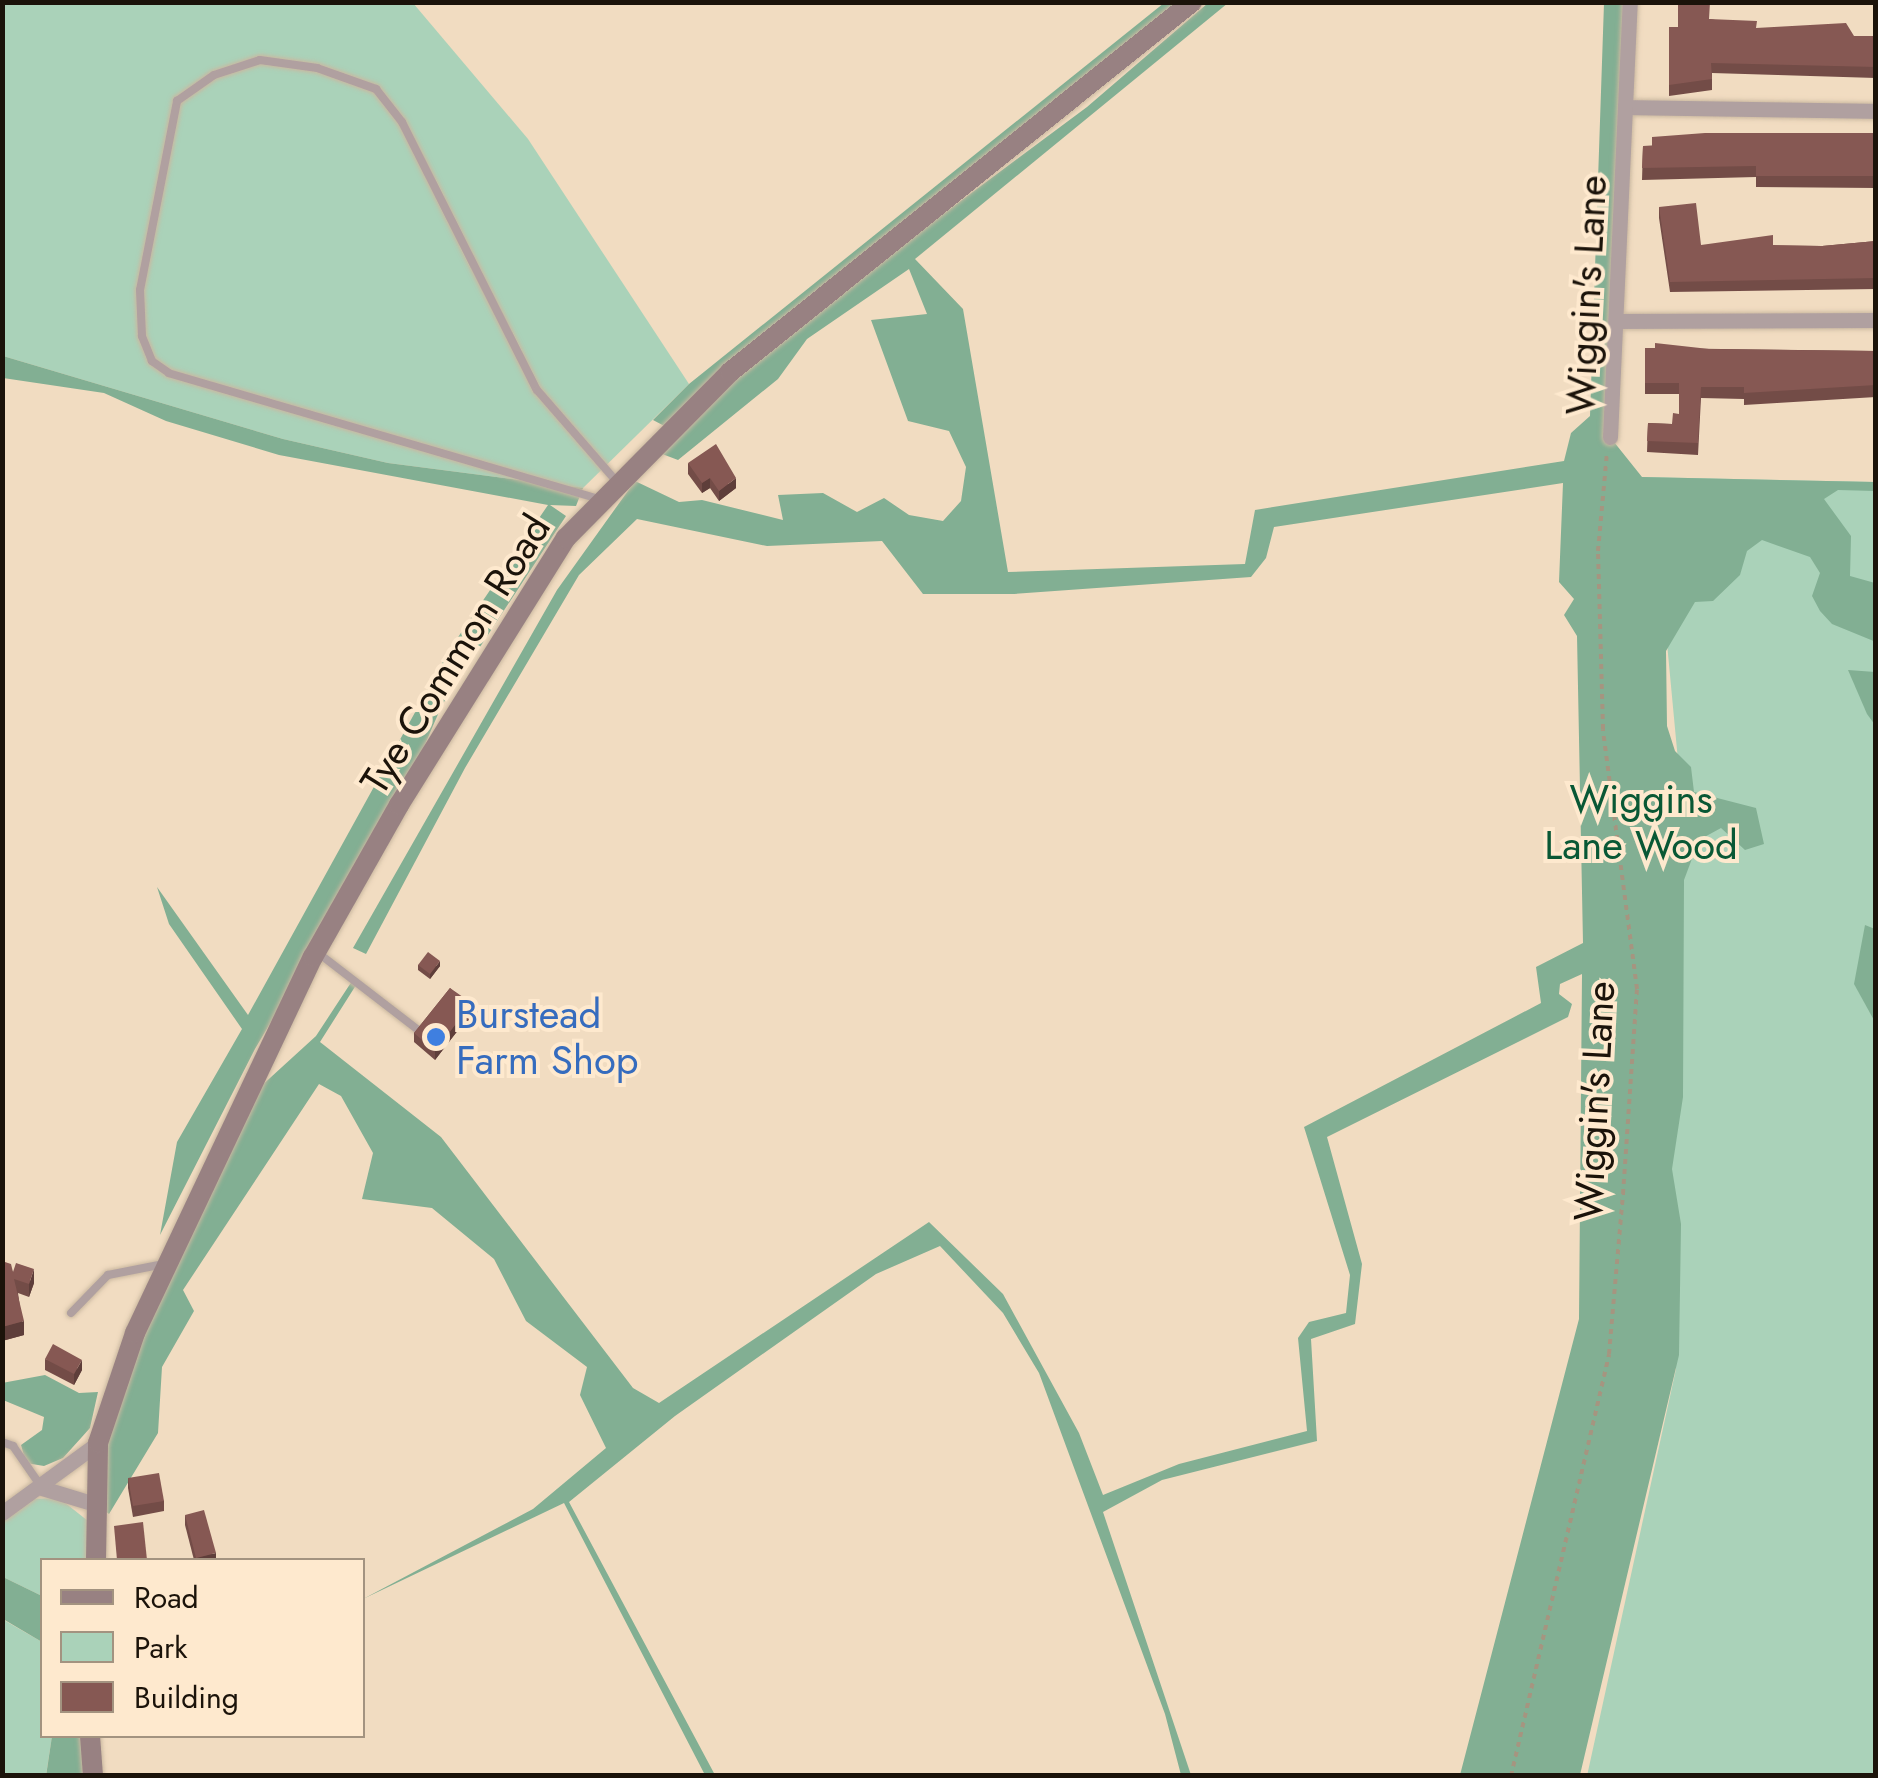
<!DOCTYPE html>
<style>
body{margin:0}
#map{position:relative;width:1878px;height:1778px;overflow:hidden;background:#f1dcc1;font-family:Jost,sans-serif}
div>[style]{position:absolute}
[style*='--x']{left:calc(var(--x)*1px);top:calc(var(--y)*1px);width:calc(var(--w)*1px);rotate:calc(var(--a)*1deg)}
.green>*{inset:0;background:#aad2b9}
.forest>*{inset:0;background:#82af93}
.path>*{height:4px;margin-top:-2px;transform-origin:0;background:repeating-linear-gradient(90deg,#a59580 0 5px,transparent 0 10px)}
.roads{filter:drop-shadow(0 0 2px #cab8a0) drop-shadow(0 0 2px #cab8a0)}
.lane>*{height:8px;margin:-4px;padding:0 4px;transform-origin:4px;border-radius:4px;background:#b0a0a0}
.street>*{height:15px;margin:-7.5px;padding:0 7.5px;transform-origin:7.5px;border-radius:7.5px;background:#b0a0a0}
.secondary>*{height:20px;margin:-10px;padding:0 10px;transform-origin:10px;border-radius:10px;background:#988182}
.wall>*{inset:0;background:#734c47}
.shaded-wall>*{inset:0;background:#5e3e3a}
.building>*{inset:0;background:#865853}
.dots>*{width:28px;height:28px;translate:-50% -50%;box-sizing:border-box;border:5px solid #fee9ce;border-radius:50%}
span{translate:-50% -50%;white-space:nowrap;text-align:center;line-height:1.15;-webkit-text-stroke:8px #fee9ce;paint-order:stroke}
.street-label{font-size:40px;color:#1b130a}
.park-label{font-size:40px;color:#095835}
.shop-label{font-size:40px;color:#366cbe}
.left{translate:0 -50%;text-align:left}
.frame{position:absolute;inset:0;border:5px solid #1b130a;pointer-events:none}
.legend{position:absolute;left:40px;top:1558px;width:325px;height:180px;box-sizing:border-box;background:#fee9ce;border:2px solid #a39380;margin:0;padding:12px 18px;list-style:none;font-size:30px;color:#1b130a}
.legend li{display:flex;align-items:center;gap:20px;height:50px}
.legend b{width:50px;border:2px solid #a39380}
</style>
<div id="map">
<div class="green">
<div style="clip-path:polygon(2px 3px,413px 3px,528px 139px,689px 384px,583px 488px,388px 463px,283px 439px,3px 356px)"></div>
<div style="clip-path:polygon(1642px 477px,1875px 482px,1875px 1775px,1587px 1776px,1676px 1369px,1668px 1213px,1685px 835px,1665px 622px)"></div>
<div style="clip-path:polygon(59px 1498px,88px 1521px,88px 1560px,42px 1560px,42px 1596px,3px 1577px,3px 1515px,29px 1499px)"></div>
<div style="clip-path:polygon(2px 1619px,42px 1642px,42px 1736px,52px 1736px,46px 1775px,3px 1775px)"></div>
</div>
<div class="forest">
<div style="clip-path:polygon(1164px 3px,1193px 3px,927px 226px,1087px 107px,1208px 3px,1228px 3px,915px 259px,963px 309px,1008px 572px,1245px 564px,1255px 510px,1564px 461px,1571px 433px,1590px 416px,1604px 3px,1630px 3px,1610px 437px,1642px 477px,1875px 482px,1875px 491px,1838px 490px,1824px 499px,1851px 536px,1850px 576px,1875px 583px,1876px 642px,1832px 624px,1820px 611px,1812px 596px,1820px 573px,1810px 557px,1762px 540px,1747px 551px,1740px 575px,1713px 601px,1695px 602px,1666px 651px,1667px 726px,1675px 751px,1691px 767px,1694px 792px,1756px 808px,1764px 844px,1745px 850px,1721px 828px,1699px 840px,1684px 880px,1683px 1097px,1672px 1169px,1681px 1224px,1679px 1355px,1580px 1775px,1460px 1775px,1579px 1319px,1582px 974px,1560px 984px,1559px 994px,1572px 1004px,1568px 1017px,1327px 1137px,1362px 1264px,1355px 1324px,1311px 1339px,1317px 1441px,1162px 1480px,1103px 1512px,1191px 1775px,1181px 1775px,1165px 1714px,1039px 1373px,1003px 1313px,940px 1246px,876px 1274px,675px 1416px,569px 1502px,715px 1775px,705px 1775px,564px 1503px,363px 1599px,533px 1509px,606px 1448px,580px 1395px,587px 1367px,526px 1321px,494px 1259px,432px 1208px,362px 1199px,373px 1153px,341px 1096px,319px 1084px,183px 1290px,194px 1311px,162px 1367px,158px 1433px,109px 1514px,98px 1505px,105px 1407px,259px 1088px,316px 1036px,354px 978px,358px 982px,320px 1042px,441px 1137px,633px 1388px,659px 1403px,929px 1222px,1003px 1294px,1079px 1433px,1103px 1495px,1179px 1464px,1307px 1431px,1298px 1338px,1309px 1322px,1346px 1313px,1350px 1275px,1304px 1127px,1541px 1003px,1536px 967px,1583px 943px,1577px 636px,1564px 615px,1574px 599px,1559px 582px,1563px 483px,1274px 527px,1266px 558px,1251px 577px,1014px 594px,923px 594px,882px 541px,767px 546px,637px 519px,579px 575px,465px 768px,366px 954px,353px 948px,557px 590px,635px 481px,679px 502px,702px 500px,783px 520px,778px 495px,823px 493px,857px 512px,884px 498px,909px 515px,943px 521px,961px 501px,966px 467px,949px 431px,908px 421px,871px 320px,927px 314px,909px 269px,807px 339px,778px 379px,678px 460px,649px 449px,670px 429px,653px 420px,689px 384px)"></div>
<div style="clip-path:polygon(3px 356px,283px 439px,388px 463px,583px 488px,576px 506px,550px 505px,566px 516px,442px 705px,399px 805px,255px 1049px,160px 1235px,177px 1142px,242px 1029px,169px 924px,157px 887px,248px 1015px,450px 649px,548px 505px,279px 455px,166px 421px,104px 393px,3px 378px)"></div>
<div style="clip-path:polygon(1848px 670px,1875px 672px,1875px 725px,1867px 714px)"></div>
<div style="clip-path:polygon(1865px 925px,1875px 929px,1875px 1022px,1854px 984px)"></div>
<div style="clip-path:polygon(45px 1375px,79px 1393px,98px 1392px,90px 1428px,63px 1458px,44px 1466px,26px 1463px,21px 1445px,42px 1430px,44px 1417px,3px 1400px,2px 1383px)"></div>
<div style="clip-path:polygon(3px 1577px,42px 1596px,42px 1642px,3px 1619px)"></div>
<div style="clip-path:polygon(52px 1736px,90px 1736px,93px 1775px,46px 1776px)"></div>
</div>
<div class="path">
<div style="--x:1511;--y:1776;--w:433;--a:-76.9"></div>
<div style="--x:1609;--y:1354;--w:161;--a:-85"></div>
<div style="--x:1623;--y:1194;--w:205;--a:-86.1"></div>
<div style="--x:1637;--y:989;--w:262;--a:-97.5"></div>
<div style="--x:1603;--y:729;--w:178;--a:-91.6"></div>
<div style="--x:1598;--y:551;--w:99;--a:-84.8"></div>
</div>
<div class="roads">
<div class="lane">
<div style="--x:599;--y:499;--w:448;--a:-163.7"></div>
<div style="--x:169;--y:373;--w:21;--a:-145"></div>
<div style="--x:152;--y:361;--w:27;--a:-112"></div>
<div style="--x:142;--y:336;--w:46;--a:-92.5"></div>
<div style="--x:140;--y:290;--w:193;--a:-78.9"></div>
<div style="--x:177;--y:101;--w:45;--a:-35.1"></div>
<div style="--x:214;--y:75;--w:48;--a:-18.1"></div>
<div style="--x:260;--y:60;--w:58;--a:8"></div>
<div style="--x:317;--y:68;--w:63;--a:19.6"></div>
<div style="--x:376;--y:89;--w:42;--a:51.8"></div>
<div style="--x:402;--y:122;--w:300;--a:63.3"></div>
<div style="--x:537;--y:390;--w:121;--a:49"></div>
<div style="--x:317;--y:952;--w:126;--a:37.6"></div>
<div style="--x:71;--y:1313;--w:53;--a:-45.8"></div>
<div style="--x:108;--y:1275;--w:57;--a:-11.1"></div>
<div style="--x:2;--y:1442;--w:12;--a:20"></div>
<div style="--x:13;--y:1446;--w:47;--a:55.3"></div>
</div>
<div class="street">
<div style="--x:1628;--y:107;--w:248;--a:0.9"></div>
<div style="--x:1618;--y:321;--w:258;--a:-0.2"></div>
<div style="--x:1610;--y:437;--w:435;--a:-87.4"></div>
<div style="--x:42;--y:1488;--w:59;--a:16.9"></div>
<div style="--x:2;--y:1513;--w:119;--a:-36.1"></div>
</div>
<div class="secondary">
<div style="--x:96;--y:1560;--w:117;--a:-89"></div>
<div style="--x:98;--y:1443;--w:116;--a:-71.4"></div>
<div style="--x:135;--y:1333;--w:416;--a:-64.7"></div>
<div style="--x:313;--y:957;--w:175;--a:-60.5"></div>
<div style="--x:399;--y:805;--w:315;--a:-58"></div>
<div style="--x:566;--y:538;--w:233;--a:-45.3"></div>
<div style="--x:730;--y:372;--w:592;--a:-38.69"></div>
<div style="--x:90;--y:1736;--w:40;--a:85.7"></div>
</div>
</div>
<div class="wall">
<div style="clip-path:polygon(1710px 19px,1756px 28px,1854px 36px,1876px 36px,1876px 78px,1712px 73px,1712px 90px,1669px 96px,1669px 27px,1678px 27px)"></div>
<div style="clip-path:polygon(1876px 133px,1876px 188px,1756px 187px,1756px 177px,1642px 180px,1643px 146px)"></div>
<div style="clip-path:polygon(1659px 207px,1701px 245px,1822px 246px,1876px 241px,1876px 289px,1670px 292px,1659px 218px)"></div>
<div style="clip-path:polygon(1645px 348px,1876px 351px,1876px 397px,1744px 405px,1744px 399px,1701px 398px,1698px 455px,1647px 452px,1648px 423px,1672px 424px,1679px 414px,1679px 394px,1645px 394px)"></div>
<div style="clip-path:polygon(688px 463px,736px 488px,719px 501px,710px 488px,702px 493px,688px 474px)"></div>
<div style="clip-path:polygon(418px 965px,440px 966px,430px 979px,418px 970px)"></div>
<div style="clip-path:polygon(450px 988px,480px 1018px,470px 1031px,462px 1025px,435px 1060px,414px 1042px,414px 1033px)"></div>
<div style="clip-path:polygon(2px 1261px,13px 1272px,34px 1283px,29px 1297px,18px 1293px,24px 1335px,2px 1341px)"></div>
<div style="clip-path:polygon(45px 1359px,82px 1370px,74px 1385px,45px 1370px)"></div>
<div style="clip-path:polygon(128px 1478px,164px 1501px,164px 1511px,133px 1517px,128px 1488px)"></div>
<div style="clip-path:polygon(185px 1515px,216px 1560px,194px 1560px,185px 1525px)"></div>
</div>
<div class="shaded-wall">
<div style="clip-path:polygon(710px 478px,710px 488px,702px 493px,702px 483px)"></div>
<div style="clip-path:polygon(736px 478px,736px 488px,719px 501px,719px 491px)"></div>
<div style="clip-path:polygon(440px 961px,440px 966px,430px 979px,430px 974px)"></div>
<div style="clip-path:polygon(480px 1009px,480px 1018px,470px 1031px,470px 1021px)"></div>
<div style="clip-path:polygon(462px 1016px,462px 1025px,435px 1060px,435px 1051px)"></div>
<div style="clip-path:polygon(34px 1269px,34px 1283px,29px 1297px,29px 1284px)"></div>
<div style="clip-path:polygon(24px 1321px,24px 1335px,2px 1341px,2px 1327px)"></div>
<div style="clip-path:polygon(82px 1360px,82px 1370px,74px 1385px,74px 1374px)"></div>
<div style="clip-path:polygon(216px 1553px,216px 1560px,196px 1560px,196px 1558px)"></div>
</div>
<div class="building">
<div style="clip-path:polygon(1678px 2px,1710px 2px,1709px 19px,1757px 21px,1756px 28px,1846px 23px,1854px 36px,1876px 36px,1876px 67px,1711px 63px,1712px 79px,1669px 85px,1669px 27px,1678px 27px)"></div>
<div style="clip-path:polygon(1705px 133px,1876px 133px,1876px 176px,1756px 176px,1756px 166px,1642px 168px,1643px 146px,1652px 146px,1652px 137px)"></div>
<div style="clip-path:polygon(1696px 203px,1701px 245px,1773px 235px,1773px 245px,1822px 246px,1876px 241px,1876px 278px,1670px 282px,1659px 207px)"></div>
<div style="clip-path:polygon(1655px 343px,1709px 349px,1876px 351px,1876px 385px,1744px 393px,1744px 387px,1701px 387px,1698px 443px,1647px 441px,1648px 423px,1672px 424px,1673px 413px,1679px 414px,1679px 383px,1645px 383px,1645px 348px,1655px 348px)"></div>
<div style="clip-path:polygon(716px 444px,736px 478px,719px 491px,710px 478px,702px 483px,688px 463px)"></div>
<div style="clip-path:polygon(428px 952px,440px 961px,430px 974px,418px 965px)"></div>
<div style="clip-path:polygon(450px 988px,480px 1009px,470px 1021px,462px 1016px,435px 1051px,414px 1033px)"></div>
<div style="clip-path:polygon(2px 1261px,11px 1264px,13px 1272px,16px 1263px,34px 1269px,29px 1284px,14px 1279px,24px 1321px,2px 1327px)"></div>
<div style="clip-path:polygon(53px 1344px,82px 1360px,74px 1374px,45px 1359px)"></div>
<div style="clip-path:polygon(159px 1473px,164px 1501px,133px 1506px,128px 1478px)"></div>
<div style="clip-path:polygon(204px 1510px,216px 1553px,196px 1558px,185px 1515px)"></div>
<div style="clip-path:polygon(143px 1522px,147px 1560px,117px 1560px,114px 1526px)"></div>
</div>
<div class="dots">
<div style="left:436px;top:1037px;background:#3f7fe0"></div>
</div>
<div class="street-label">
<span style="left:1586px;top:295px;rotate:-87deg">Wiggin's Lane</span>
<span style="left:455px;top:654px;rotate:-58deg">Tye Common Road</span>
<span style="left:1594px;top:1101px;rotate:-87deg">Wiggin's Lane</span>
</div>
<div class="park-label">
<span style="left:1641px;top:822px">Wiggins<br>Lane Wood</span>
</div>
<div class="shop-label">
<span class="left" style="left:456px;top:1037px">Burstead<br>Farm Shop</span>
</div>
<div class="frame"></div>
<ul class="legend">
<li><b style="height:12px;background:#988182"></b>Road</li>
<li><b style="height:28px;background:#aad2b9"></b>Park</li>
<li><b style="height:28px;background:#865853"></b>Building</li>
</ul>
</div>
